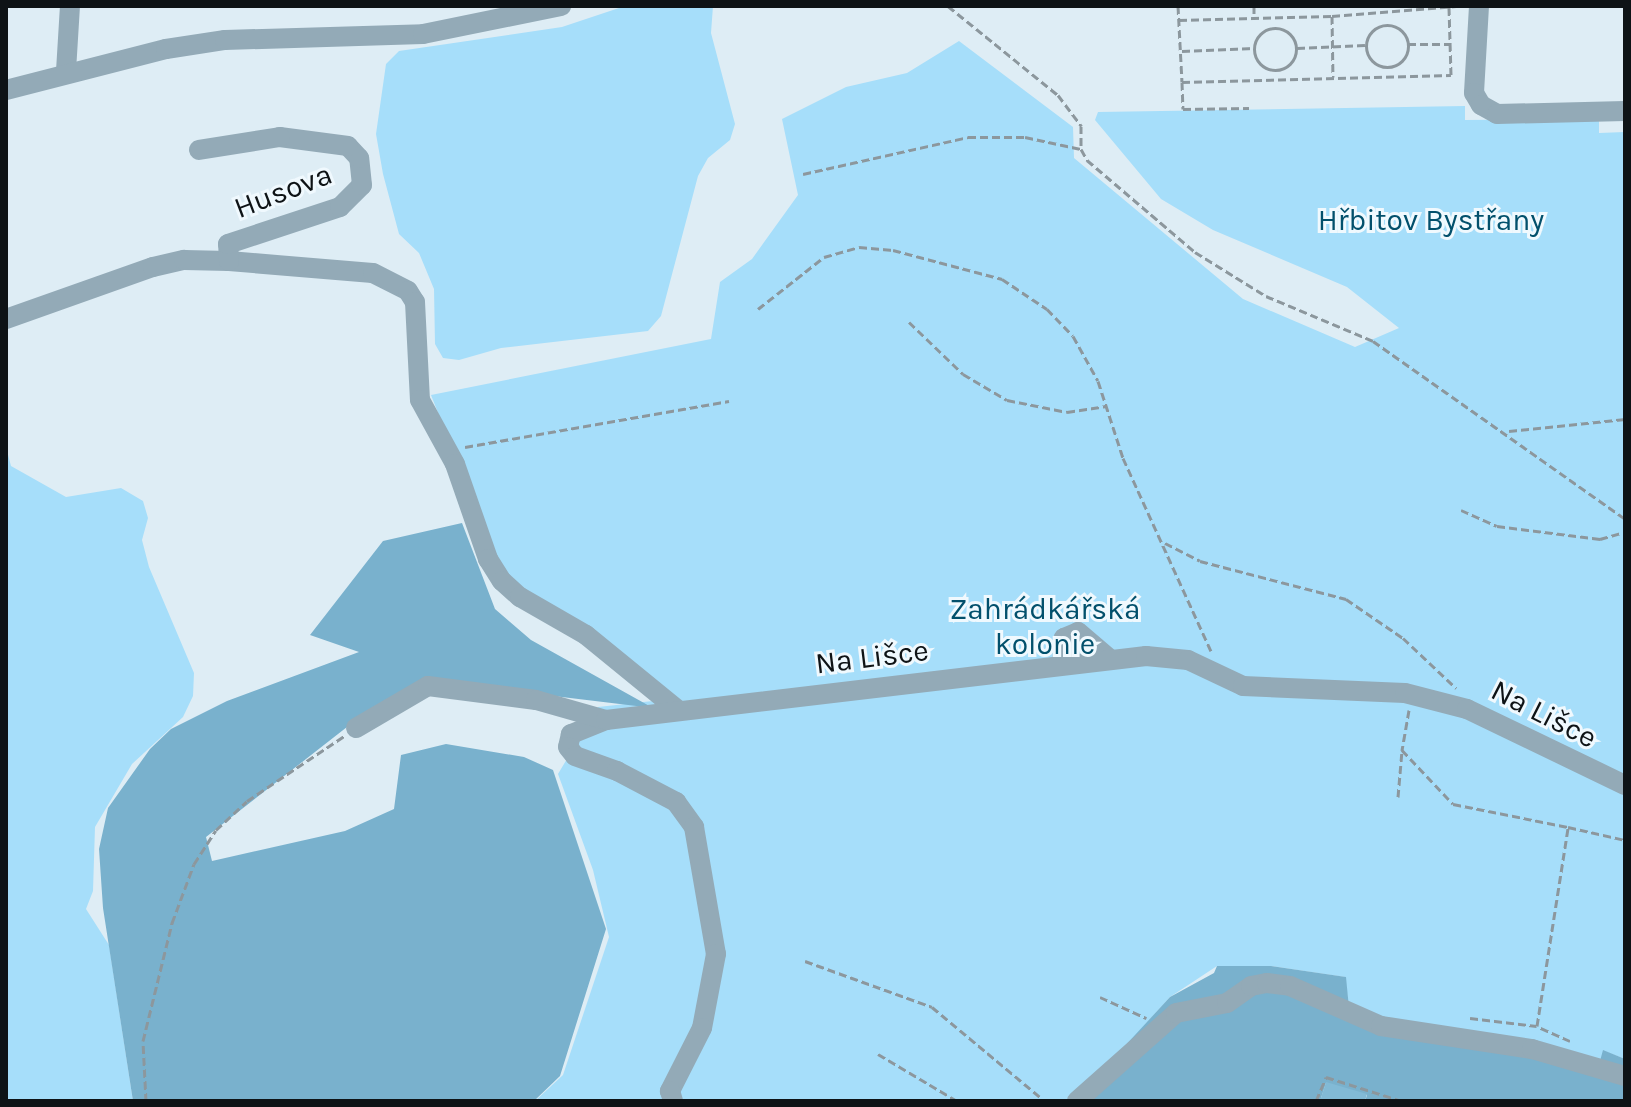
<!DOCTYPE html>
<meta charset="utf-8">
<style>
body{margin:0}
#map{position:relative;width:1631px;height:1107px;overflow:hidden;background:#deedf5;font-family:Karla,sans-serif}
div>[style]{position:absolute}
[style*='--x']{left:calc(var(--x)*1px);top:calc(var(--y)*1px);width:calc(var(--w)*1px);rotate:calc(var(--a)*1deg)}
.green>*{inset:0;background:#a6defa}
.forest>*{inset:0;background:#79b1cd}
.water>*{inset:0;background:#82bad6}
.path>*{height:3px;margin-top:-1.5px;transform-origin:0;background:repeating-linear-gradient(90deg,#8c979d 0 8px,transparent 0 12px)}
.path>.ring{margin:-1.5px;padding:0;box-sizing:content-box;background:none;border:3px solid #8c979d;border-radius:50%}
.minor>*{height:20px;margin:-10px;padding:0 10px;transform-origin:10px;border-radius:10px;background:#93aab7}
span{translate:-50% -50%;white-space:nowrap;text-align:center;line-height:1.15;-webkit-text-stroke:6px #f0f9fe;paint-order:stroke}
.street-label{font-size:30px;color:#0e1316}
.park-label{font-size:30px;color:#02506c}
.frame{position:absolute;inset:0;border:8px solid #0e1316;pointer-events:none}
</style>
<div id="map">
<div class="green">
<div style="clip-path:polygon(625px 6px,713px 6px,711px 33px,735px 124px,730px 140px,708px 158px,698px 176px,661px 316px,648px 331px,501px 348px,459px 360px,443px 358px,435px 344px,434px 289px,419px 253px,399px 234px,383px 174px,376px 134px,386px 64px,399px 51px,562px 27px)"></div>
<div style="clip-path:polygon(959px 41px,1073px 127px,1074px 158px,1243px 299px,1355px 347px,1399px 328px,1347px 287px,1213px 230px,1161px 199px,1095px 120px,1098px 112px,1465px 106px,1465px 120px,1599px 119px,1599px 133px,1625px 132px,1625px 1059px,1604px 1051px,1600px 1062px,1378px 1019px,1349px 1008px,1345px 977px,1271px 966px,1217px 966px,1170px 997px,1100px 1074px,1083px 1101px,535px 1101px,563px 1075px,609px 937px,593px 870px,558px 774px,598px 707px,671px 699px,509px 577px,494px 555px,431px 395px,711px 339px,720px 282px,752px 259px,798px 195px,782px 119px,846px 87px,907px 73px)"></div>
<div style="clip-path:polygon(6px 447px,11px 466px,66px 497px,121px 488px,143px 501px,148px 518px,142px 540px,149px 567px,194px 673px,193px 696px,183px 717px,132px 764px,95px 827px,93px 891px,86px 909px,109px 945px,133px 1101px,6px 1101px)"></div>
</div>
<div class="forest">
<div style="clip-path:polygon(462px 523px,495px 609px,531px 640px,653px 708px,428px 681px,347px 727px,206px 837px,212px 861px,345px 831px,394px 809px,401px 755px,446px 744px,524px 757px,553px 770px,606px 929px,560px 1076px,534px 1101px,133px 1101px,103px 908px,99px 849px,108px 808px,150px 749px,171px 729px,227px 701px,359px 652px,310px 635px,383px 541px)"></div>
<div style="clip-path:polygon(1217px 966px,1271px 966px,1346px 977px,1349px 1008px,1378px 1019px,1600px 1061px,1603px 1050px,1625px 1059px,1625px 1101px,1365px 1101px,1367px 1095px,1326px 1083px,1320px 1101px,1083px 1101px,1099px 1074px,1170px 997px,1214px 973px)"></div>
</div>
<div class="water">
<div style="clip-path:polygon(1326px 1082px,1367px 1094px,1365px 1101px,1320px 1101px)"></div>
</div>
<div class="path">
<div style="--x:948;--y:6;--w:141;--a:39"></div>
<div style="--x:1058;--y:95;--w:39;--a:53"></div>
<div style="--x:1081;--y:126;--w:23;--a:90"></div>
<div style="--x:1081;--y:149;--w:13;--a:61"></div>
<div style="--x:1087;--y:160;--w:142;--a:40.4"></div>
<div style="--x:1195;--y:252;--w:84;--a:31.8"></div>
<div style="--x:1266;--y:296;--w:116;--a:22.8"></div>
<div style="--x:1373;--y:341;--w:309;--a:35.2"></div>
<div style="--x:1178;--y:6;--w:76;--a:87"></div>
<div style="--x:1182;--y:82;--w:269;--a:-1.5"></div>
<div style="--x:1451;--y:75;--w:69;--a:-91.7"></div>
<div style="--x:1254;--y:6;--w:12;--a:90"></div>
<div style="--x:1332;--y:16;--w:125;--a:-4.6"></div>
<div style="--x:1179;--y:20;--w:153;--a:-1.5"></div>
<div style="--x:1332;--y:16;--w:61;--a:89.1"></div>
<div class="ring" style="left:1366px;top:25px;width:39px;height:39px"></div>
<div class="ring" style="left:1254px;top:28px;width:39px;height:39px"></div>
<div style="--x:1408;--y:44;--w:43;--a:0"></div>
<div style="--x:1297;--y:48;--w:68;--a:-2.5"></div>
<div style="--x:1182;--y:51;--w:72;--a:-2.4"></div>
<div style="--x:1182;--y:82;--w:27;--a:88"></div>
<div style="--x:1183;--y:109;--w:66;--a:-0.9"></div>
<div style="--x:803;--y:174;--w:169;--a:-12.6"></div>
<div style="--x:968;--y:137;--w:57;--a:0"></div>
<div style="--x:1025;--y:137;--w:57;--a:12.1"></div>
<div style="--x:758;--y:309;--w:84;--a:-38.2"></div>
<div style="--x:824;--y:257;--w:36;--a:-16"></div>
<div style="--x:859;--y:247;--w:34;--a:5"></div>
<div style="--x:893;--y:250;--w:113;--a:14.9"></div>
<div style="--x:1002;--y:279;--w:54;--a:33.7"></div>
<div style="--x:1047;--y:309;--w:37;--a:46"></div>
<div style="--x:1073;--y:336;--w:51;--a:60.9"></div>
<div style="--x:1098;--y:381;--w:81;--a:72"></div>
<div style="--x:1123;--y:458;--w:212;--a:65.5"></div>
<div style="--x:909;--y:322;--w:75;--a:43.9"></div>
<div style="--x:963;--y:374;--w:51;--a:30.6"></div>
<div style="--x:1007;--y:400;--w:61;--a:11.3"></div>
<div style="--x:1067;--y:412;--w:40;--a:-8.5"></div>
<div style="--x:1509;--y:431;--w:117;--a:-5.9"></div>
<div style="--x:465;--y:447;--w:268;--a:-9.9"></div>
<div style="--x:1461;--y:510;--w:39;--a:24"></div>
<div style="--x:1497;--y:526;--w:104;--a:7.2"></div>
<div style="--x:1600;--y:539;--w:26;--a:-16"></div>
<div style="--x:1165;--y:543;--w:39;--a:27"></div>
<div style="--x:1200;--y:561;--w:151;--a:14.6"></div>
<div style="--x:1346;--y:599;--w:69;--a:34.4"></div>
<div style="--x:1403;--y:638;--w:73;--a:43.3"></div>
<div style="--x:1409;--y:710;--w:41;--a:99.9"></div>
<div style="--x:1402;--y:750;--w:74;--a:46.6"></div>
<div style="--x:1453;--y:804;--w:117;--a:11.3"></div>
<div style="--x:1398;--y:797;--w:47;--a:-85.1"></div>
<div style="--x:805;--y:961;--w:135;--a:19.9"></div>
<div style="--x:932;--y:1007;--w:147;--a:39.8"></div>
<div style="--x:1100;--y:997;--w:51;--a:24.5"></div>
<div style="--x:1470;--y:1018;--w:67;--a:6.8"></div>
<div style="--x:1570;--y:1041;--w:36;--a:-156"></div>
<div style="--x:1537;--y:1026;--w:201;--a:-81.1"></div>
<div style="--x:1568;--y:827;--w:58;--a:12.8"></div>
<div style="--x:878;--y:1054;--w:92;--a:30.7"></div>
<div style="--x:146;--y:1101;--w:60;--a:-92.9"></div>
<div style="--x:143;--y:1041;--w:122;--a:-76.2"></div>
<div style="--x:172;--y:923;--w:63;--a:-69.6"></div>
<div style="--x:194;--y:864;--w:40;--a:-57.1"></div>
<div style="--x:216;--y:830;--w:42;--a:-43.1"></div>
<div style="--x:247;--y:801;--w:117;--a:-33.8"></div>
<div style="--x:552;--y:1101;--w:2;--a:-27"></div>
<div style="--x:1316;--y:1101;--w:26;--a:-67"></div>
<div style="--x:1326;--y:1077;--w:80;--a:17.5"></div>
</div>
<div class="minor">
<div style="--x:1479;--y:6;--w:87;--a:93.3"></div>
<div style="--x:1474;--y:93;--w:14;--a:60"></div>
<div style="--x:1481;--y:105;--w:18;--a:29"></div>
<div style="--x:1497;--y:114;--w:128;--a:-1.3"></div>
<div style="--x:66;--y:71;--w:65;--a:-86.5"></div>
<div style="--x:6;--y:90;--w:165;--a:-14.4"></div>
<div style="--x:166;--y:49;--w:60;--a:-8.7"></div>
<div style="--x:225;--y:40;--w:198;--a:-1.7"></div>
<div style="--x:423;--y:34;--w:141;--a:-11.5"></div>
<div style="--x:229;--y:261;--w:144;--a:4.8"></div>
<div style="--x:373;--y:273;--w:39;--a:27"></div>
<div style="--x:408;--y:291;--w:13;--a:58"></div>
<div style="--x:415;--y:302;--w:98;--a:87.1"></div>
<div style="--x:420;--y:400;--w:73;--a:61.3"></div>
<div style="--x:455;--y:464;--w:101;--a:70.8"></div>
<div style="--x:488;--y:559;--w:26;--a:58"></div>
<div style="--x:502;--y:581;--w:24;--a:42"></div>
<div style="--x:520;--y:597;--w:76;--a:29.9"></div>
<div style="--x:586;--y:635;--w:119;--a:39.2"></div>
<div style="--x:6;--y:319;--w:156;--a:-19.5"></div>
<div style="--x:153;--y:267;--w:32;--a:-13"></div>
<div style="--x:184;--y:260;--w:45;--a:1.3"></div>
<div style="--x:229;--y:261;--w:17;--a:-93"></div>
<div style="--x:228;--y:244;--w:118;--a:-18.3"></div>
<div style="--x:340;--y:207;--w:31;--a:-45"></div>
<div style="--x:362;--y:185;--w:27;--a:-96"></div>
<div style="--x:359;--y:158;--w:16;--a:-133"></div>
<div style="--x:348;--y:146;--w:69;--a:-172.5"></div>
<div style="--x:280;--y:137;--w:82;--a:170.9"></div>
<div style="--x:1062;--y:665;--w:27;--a:-86"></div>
<div style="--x:1064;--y:638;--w:15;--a:-23"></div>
<div style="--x:1078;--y:632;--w:43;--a:40.3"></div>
<div style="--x:606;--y:720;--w:38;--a:158"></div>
<div style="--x:571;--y:734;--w:13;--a:103"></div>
<div style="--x:568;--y:747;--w:11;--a:52"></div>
<div style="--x:575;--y:756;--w:45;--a:19.7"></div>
<div style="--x:617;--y:771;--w:67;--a:27.7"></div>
<div style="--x:676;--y:802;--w:31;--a:54"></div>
<div style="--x:694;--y:827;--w:129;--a:80.2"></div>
<div style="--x:716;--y:954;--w:75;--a:100.7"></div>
<div style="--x:702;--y:1028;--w:71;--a:116.9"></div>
<div style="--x:670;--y:1091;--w:10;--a:73"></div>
<div style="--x:356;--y:728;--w:83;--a:-30.3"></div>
<div style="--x:428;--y:686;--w:109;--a:7.4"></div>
<div style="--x:536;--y:700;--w:73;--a:15.9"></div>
<div style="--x:606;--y:720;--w:544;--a:-6.76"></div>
<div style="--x:1146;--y:656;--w:42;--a:5.4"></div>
<div style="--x:1188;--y:660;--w:61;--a:25.3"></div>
<div style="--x:1243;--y:686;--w:162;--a:2.5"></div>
<div style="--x:1405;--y:693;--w:64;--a:14.5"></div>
<div style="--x:1467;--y:709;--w:175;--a:25.7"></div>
<div style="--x:1077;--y:1101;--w:132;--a:-41.6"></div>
<div style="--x:1176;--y:1013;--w:52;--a:-11.1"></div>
<div style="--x:1227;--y:1003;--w:29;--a:-35"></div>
<div style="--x:1251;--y:986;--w:16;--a:-11"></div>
<div style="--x:1267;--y:983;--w:23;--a:7"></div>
<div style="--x:1290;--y:986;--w:99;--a:23.7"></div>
<div style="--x:1381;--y:1026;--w:153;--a:8.7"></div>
<div style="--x:1532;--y:1049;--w:97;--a:16.2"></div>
</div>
<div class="street-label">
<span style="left:283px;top:191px;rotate:-21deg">Husova</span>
<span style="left:872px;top:657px;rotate:-7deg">Na Lišce</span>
<span style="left:1544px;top:714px;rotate:27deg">Na Lišce</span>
</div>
<div class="park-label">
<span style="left:1431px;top:220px">Hřbitov Bystřany</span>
<span style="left:1045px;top:626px">Zahrádkářská<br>kolonie</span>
</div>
<div class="frame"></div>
</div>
